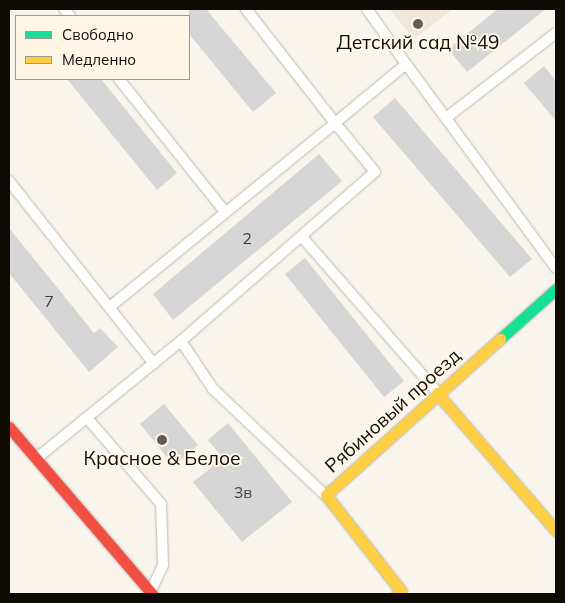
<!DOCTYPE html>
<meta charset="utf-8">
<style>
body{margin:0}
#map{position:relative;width:565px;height:603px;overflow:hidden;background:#f9f5ec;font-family:Mulish,sans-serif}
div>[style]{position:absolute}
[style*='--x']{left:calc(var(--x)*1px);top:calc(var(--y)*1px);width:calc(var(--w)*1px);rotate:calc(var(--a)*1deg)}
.built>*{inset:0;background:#f0e8d7}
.building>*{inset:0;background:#d5d6d5}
.roads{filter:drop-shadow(0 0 1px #bbb8b1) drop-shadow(0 0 1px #bbb8b1)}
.lane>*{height:10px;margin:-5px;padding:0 5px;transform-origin:5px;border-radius:5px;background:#fefefc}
.fast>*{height:11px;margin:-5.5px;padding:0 5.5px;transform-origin:5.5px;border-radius:5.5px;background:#16e098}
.slow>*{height:11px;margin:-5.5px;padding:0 5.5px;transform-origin:5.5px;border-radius:5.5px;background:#ffcf43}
.jam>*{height:11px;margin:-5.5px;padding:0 5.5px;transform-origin:5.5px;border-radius:5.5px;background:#f24e42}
.dots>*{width:14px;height:14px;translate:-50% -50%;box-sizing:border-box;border:2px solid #fff6e6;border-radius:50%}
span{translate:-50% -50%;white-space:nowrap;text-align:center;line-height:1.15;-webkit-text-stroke:4px #fff6e6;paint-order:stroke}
.number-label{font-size:16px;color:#403e3a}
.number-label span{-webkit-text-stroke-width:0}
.poi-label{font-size:19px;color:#0e0b07}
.street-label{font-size:19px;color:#0e0b07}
.frame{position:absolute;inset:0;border:10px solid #0e0b07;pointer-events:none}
.legend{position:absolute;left:15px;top:15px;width:175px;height:65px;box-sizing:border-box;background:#fff6e6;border:1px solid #9f988d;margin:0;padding:6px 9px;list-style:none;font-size:15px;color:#0e0b07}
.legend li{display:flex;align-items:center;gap:10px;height:25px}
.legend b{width:25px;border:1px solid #9f988d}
</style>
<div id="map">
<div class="built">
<div style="clip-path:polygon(389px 9px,453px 9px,414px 39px)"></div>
</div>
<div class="building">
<div style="clip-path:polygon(189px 9px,206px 9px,276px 93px,253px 112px,189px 34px)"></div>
<div style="clip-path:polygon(498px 9px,546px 9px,467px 72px,448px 49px)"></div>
<div style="clip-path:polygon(544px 66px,556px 81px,556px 121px,524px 83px)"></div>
<div style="clip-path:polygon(67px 79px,101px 79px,177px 173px,157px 190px)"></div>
<div style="clip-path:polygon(395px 98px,532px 259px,510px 277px,373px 117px)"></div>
<div style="clip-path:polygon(319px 154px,342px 181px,173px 320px,153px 294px)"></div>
<div style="clip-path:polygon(9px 228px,94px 333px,100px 328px,118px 347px,89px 372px,9px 273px)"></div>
<div style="clip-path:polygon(305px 258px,404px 381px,384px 397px,285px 274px)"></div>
<div style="clip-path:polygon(164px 404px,198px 445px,174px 466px,140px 424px)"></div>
<div style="clip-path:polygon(228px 423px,292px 502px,242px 542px,193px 482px,223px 458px,208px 440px)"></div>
</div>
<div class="roads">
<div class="lane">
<div style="--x:64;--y:9;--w:9;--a:49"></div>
<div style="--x:367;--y:9;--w:67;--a:54.7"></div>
<div style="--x:119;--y:79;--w:170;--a:51.4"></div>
<div style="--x:446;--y:118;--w:139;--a:-37.7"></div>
<div style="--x:9;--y:181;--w:233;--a:51.6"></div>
<div style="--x:302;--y:237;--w:206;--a:48.9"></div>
<div style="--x:111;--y:306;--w:289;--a:-39.2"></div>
<div style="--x:335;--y:123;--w:145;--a:-128"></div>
<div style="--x:181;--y:341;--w:58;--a:56.3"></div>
<div style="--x:213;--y:389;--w:154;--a:43.4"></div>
<div style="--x:88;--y:419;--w:112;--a:49.3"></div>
<div style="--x:161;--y:504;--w:61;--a:88.1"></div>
<div style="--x:163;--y:565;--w:26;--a:115"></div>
<div style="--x:37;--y:458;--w:186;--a:-39.1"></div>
<div style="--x:181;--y:341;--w:257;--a:-41.1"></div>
<div style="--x:375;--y:172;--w:63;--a:-129.2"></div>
<div style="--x:335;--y:123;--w:92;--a:-39.7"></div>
<div style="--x:406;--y:64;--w:253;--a:53.7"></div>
</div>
<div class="fast">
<div style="--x:500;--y:339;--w:75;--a:-41.8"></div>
</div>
<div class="slow">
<div style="--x:437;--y:393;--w:182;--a:49.2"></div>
<div style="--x:397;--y:594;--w:5;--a:-37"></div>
<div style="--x:401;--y:591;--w:122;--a:-128"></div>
<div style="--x:326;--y:495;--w:234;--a:-41.9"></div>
</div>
<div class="jam">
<div style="--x:9;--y:427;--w:220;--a:49.4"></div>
</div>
</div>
<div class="dots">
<div style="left:418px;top:24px;background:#605d57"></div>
<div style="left:162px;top:440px;background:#605d57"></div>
</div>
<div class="number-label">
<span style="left:247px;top:238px">2</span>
<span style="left:49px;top:301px">7</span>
<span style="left:243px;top:492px">3в</span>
</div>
<div class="poi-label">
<span style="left:418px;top:43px">Детский сад №49</span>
<span style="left:162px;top:459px">Красное &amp; Белое</span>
</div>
<div class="street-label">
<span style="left:393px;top:411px;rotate:-42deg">Рябиновый проезд</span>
</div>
<div class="frame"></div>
<ul class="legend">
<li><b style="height:6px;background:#16e098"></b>Свободно</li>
<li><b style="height:6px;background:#ffcf43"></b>Медленно</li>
</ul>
</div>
